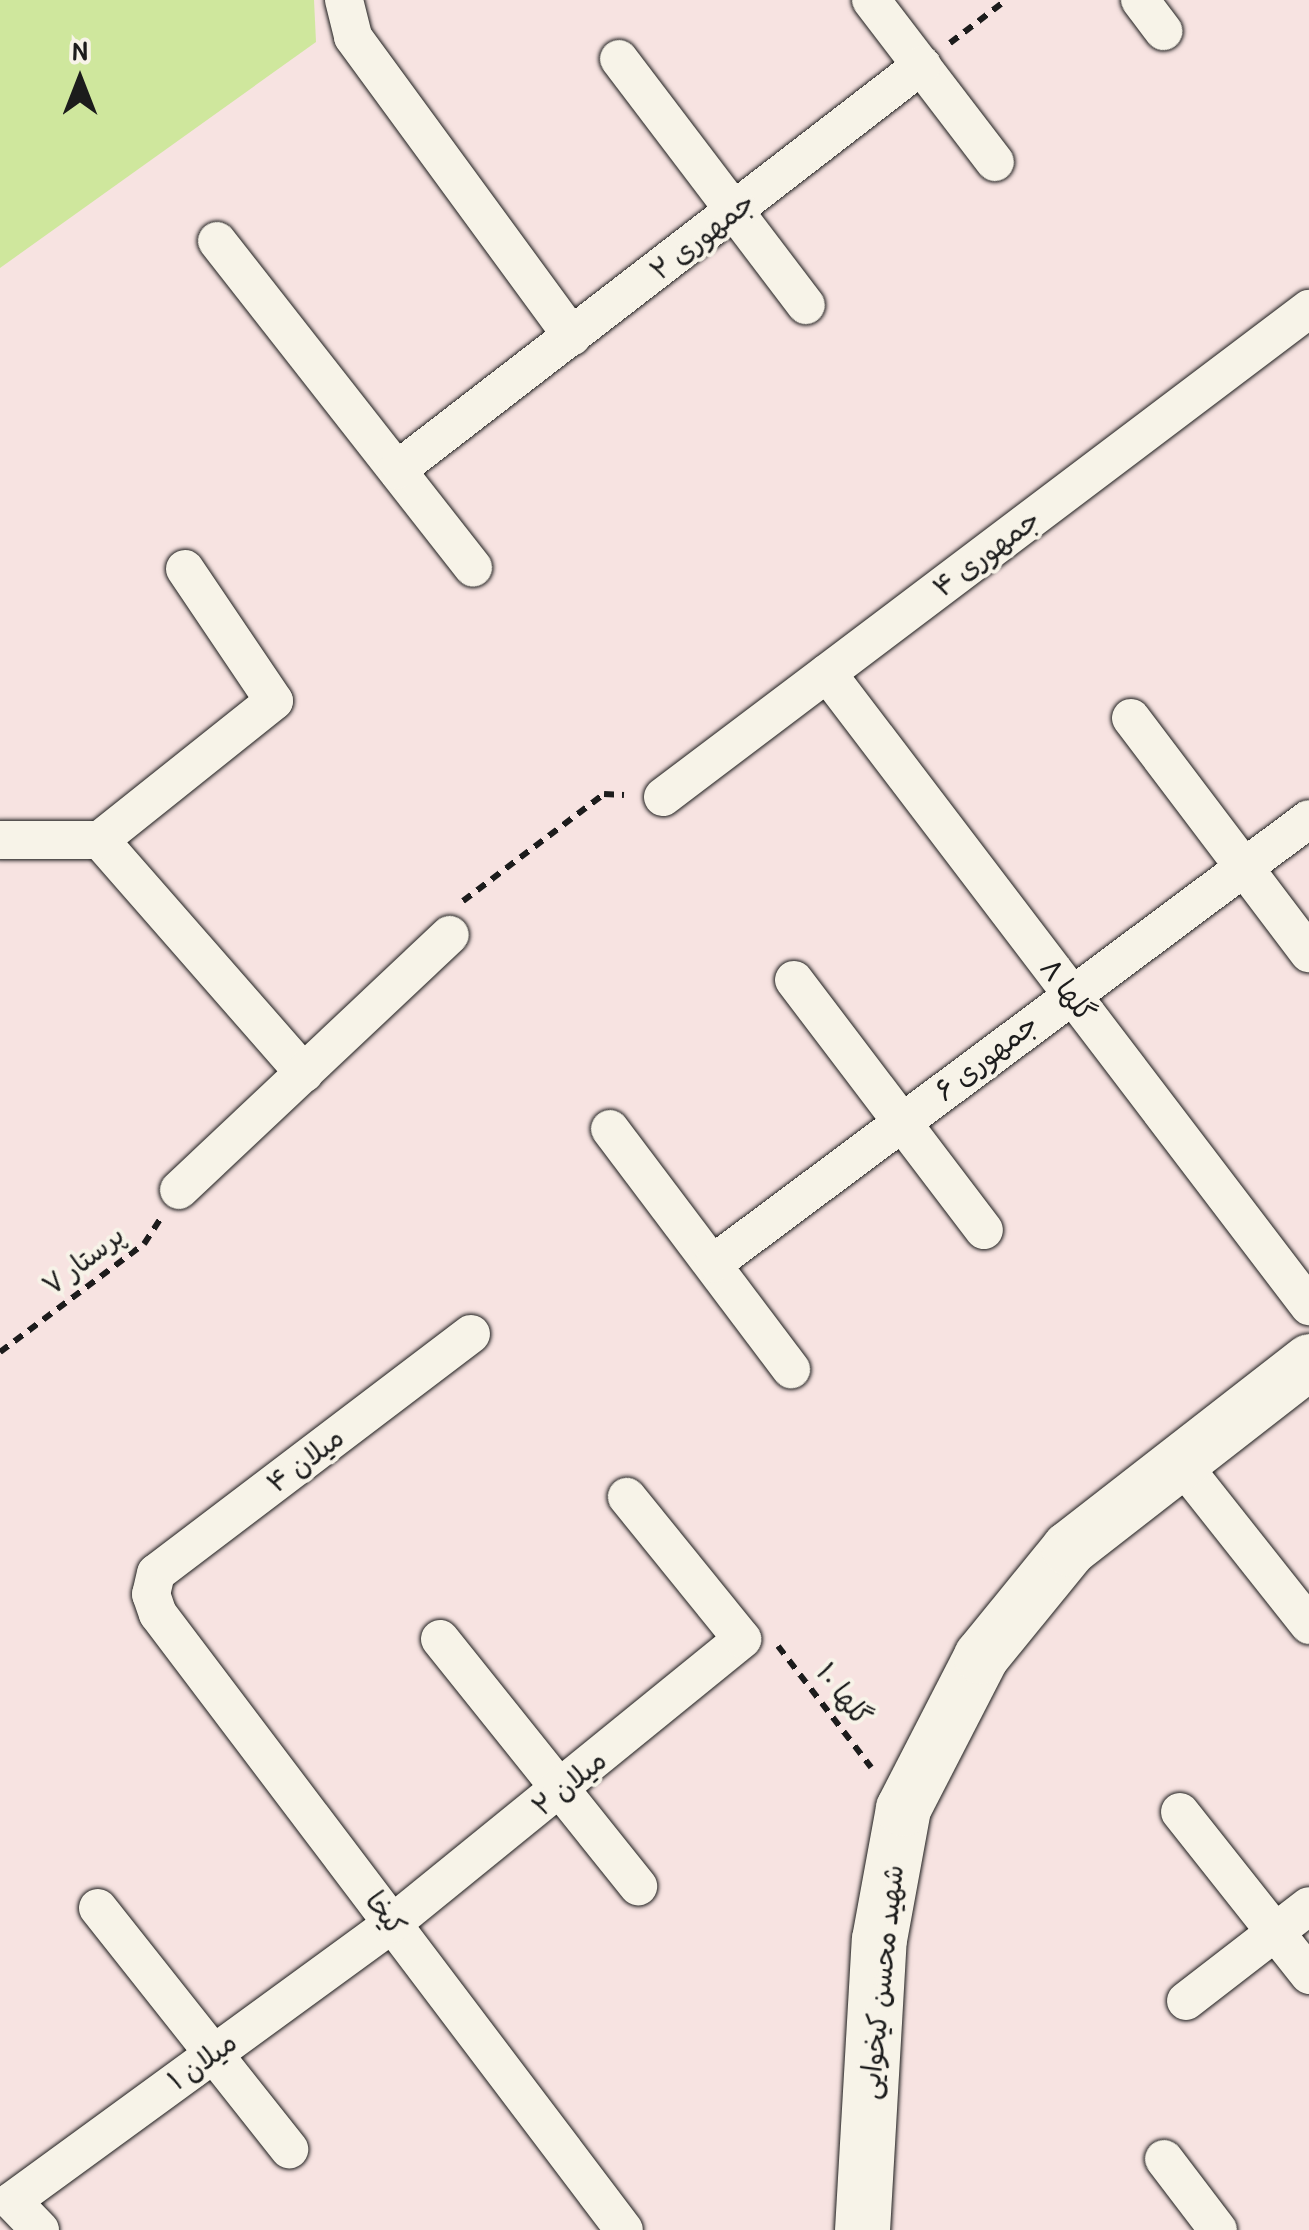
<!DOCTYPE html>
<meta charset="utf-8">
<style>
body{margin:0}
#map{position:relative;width:1309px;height:2230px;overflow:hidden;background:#f7e3e1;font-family:"Patrick Hand","Playpen Sans Arabic",sans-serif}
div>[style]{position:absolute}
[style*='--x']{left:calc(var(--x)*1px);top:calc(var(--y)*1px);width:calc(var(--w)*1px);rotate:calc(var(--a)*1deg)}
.green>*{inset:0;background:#cfe79d}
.path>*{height:6px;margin-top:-3px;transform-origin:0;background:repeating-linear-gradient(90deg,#1c1c1c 0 10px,transparent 0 18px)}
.roads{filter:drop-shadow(0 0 2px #1c1c1c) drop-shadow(0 0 2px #1c1c1c)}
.street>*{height:38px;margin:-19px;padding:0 19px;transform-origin:19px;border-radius:19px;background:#f7f3e8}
.secondary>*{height:55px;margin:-27.5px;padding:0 27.5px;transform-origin:27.5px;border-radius:27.5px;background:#f7f3e8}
span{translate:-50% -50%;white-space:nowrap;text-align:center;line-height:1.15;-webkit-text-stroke:8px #f7f3e8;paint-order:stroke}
.street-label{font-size:28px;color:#1c1c1c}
.north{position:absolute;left:30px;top:30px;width:100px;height:100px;-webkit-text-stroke:8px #f7f3e8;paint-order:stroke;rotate:0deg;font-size:28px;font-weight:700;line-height:40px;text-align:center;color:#1c1c1c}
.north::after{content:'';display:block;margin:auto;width:35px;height:45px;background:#1c1c1c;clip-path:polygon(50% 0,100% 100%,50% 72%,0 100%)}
</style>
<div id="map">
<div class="green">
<div style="clip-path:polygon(0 0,314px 0,316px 42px,0 268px)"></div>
</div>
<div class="path">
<div style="--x:950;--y:43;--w:71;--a:-37.5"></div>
<div style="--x:463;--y:901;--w:177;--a:-37.2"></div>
<div style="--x:604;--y:794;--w:20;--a:3"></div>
<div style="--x:0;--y:1352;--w:180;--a:-36.9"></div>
<div style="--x:144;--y:1244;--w:30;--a:-57"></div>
<div style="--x:778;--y:1646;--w:153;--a:52.5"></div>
</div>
<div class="roads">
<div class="street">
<div style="--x:344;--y:0;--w:38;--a:76"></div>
<div style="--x:353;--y:37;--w:371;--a:53.8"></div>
<div style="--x:871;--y:0;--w:204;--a:52.6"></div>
<div style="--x:1140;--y:0;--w:39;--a:53"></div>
<div style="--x:619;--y:59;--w:309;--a:52.8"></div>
<div style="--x:217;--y:241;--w:415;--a:51.9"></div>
<div style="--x:397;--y:470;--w:663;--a:-37.65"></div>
<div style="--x:185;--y:569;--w:159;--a:56"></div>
<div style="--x:274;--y:701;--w:223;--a:141.4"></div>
<div style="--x:100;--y:840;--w:310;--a:48.8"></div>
<div style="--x:827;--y:673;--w:796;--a:52.71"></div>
<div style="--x:1131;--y:718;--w:295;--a:52.9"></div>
<div style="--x:663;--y:797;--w:810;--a:-37.07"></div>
<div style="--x:0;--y:840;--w:100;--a:0"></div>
<div style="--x:794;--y:980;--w:314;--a:52.8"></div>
<div style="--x:610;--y:1129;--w:301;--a:53"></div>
<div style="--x:179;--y:1190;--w:372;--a:-43.3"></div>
<div style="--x:714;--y:1263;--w:742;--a:-36.73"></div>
<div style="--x:471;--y:1334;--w:395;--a:142.8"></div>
<div style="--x:156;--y:1573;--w:22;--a:103"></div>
<div style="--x:151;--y:1594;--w:21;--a:71"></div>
<div style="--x:158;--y:1614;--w:772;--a:52.89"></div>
<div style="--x:1180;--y:1462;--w:208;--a:51.6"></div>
<div style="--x:440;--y:1639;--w:317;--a:51.3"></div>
<div style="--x:1180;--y:1812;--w:208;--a:51.6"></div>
<div style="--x:98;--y:1908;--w:308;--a:51.6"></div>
<div style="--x:1186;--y:2001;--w:155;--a:-37.7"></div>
<div style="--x:1164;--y:2159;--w:89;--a:52.7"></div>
<div style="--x:40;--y:2230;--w:40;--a:-134"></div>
<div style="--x:12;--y:2201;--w:472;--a:-36.1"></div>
<div style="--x:393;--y:1923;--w:450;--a:-39.1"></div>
<div style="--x:742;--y:1639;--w:183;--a:-129"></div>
</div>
<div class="secondary">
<div style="--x:862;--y:2230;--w:291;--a:-86.7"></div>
<div style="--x:879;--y:1939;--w:133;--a:-79.6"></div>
<div style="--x:903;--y:1808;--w:171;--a:-62.8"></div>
<div style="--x:981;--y:1656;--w:139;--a:-50.8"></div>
<div style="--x:1069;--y:1548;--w:304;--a:-37.9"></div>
</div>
</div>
<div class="street-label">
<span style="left:702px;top:236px;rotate:-38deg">جمهوری ۲</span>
<span style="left:986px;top:553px;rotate:-37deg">جمهوری ۴</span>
<span style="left:1068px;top:990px;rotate:53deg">گلها ۸</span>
<span style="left:986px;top:1057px;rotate:-38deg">جمهوری ۶</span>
<span style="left:83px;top:1260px;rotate:-38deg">پرستار ۷</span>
<span style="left:305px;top:1460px;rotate:-37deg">میلان ۴</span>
<span style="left:844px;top:1694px;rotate:52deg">گلها ۱۰</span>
<span style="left:569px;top:1783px;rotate:-39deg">میلان ۲</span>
<span style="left:386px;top:1913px;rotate:53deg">کیخا</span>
<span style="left:881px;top:1982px;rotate:-84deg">شهید محسن کیخوایی</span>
<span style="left:202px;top:2061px;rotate:-36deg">میلان ۱</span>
</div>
<div class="north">N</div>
</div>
